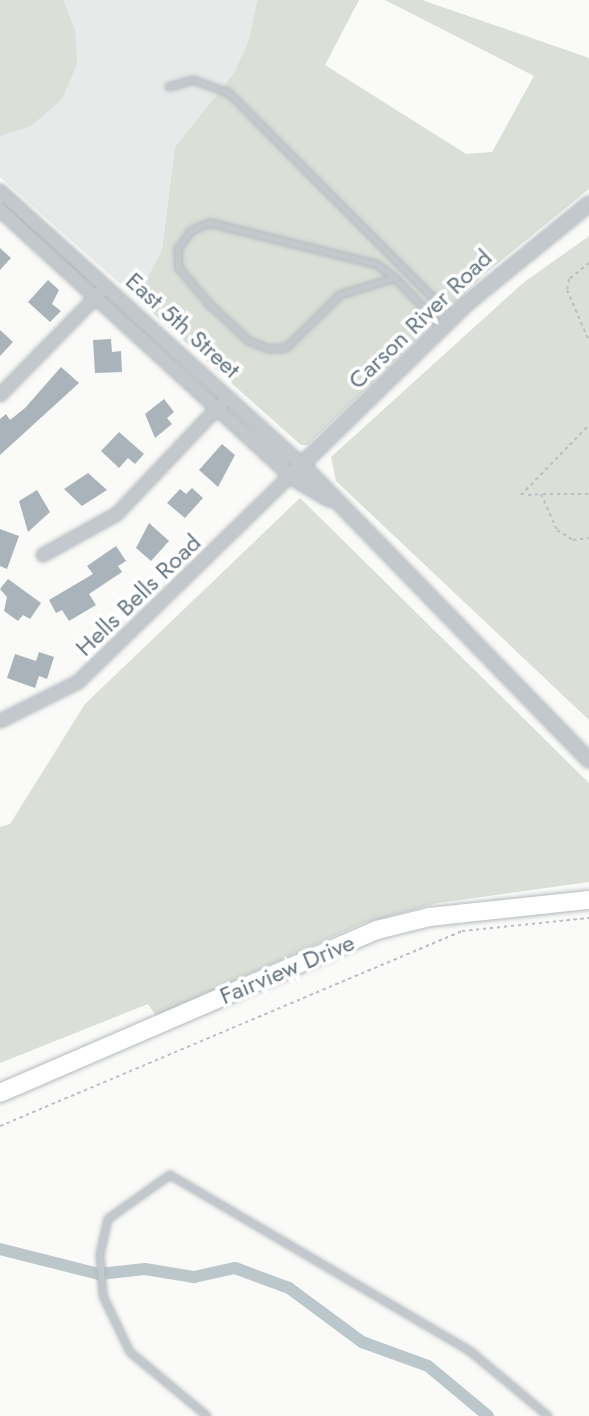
<!DOCTYPE html>
<style>
body{margin:0}
#map{position:relative;width:589px;height:1416px;overflow:hidden;background:#fafaf8;font-family:Jost,sans-serif}
div>[style]{position:absolute}
[style*='--x']{left:calc(var(--x)*1px);top:calc(var(--y)*1px);width:calc(var(--w)*1px);rotate:calc(var(--a)*1deg)}
.built>*{inset:0;background:#e8e9e9}
.green>*{inset:0;background:#dadfd7}
.canal>*{height:12px;margin:-6px;padding:0 6px;transform-origin:6px;border-radius:6px;background:#bbc7cb}
.building>*{inset:0;background:#aab3b9}
.path>*{height:2px;margin-top:-1px;transform-origin:0;background:repeating-linear-gradient(90deg,#bbbfc2 0 3.5px,transparent 0 7px)}
.roads{filter:drop-shadow(0 0 2px #b3babf) drop-shadow(0 0 2px #b3babf)}
.service>*{height:6px;margin:-3px;padding:0 3px;transform-origin:3px;border-radius:3px;background:#c3c8cc}
.minor>*{height:12px;margin:-6px;padding:0 6px;transform-origin:6px;border-radius:6px;background:#c3c8cc}
.tertiary>*{height:14px;margin:-7px;padding:0 7px;transform-origin:7px;border-radius:7px;background:#c3c8cc}
.secondary>*{height:18px;margin:-9px;padding:0 9px;transform-origin:9px;border-radius:9px;background:#fff}
span{translate:-50% -50%;white-space:nowrap;text-align:center;line-height:1.15;-webkit-text-stroke:7px #fff;paint-order:stroke}
.street-label{font-size:24px;color:#657683}
</style>
<div id="map">
<div class="built">
<div style="clip-path:polygon(0 0,257px 0,249px 40px,234px 73px,175px 147px,162px 249px,137px 299px,0 177px)"></div>
</div>
<div class="green">
<div style="clip-path:polygon(0 0,63px 0,75px 30px,77px 64px,62px 99px,31px 126px,0 136px)"></div>
<div style="clip-path:polygon(257px 0,359px 0,325px 65px,466px 154px,492px 152px,534px 76px,385px 0,422px 0,589px 58px,589px 189px,486px 273px,308px 445px,301px 445px,137px 299px,162px 249px,175px 147px,234px 73px,249px 40px)"></div>
<div style="clip-path:polygon(589px 236px,589px 720px,336px 481px,331px 457px,523px 283px)"></div>
<div style="clip-path:polygon(300px 498px,589px 783px,589px 882px,438px 903px,361px 924px,156px 1016px,148px 1004px,0 1063px,0 827px,10px 824px,85px 704px)"></div>
</div>
<div class="canal">
<div style="--x:0;--y:1249;--w:102;--a:14.2"></div>
<div style="--x:99;--y:1274;--w:46;--a:-6.2"></div>
<div style="--x:145;--y:1269;--w:50;--a:9.3"></div>
<div style="--x:194;--y:1277;--w:42;--a:-12.4"></div>
<div style="--x:235;--y:1268;--w:58;--a:20.3"></div>
<div style="--x:289;--y:1288;--w:91;--a:36.5"></div>
<div style="--x:362;--y:1342;--w:70;--a:20"></div>
<div style="--x:428;--y:1366;--w:78;--a:39.8"></div>
</div>
<div class="building">
<div style="clip-path:polygon(0 248px,11px 258px,0 270px)"></div>
<div style="clip-path:polygon(48px 280px,59px 290px,52px 304px,61px 311px,50px 322px,28px 302px)"></div>
<div style="clip-path:polygon(0 330px,13px 342px,0 356px)"></div>
<div style="clip-path:polygon(111px 339px,112px 352px,121px 351px,122px 372px,95px 373px,93px 340px)"></div>
<div style="clip-path:polygon(61px 367px,79px 383px,0 455px,0 419px,6px 414px,10px 420px,25px 408px)"></div>
<div style="clip-path:polygon(164px 399px,174px 412px,167px 418px,172px 424px,155px 438px,145px 414px)"></div>
<div style="clip-path:polygon(119px 432px,144px 454px,135px 464px,128px 458px,119px 468px,101px 451px)"></div>
<div style="clip-path:polygon(222px 444px,235px 455px,218px 487px,199px 470px)"></div>
<div style="clip-path:polygon(88px 473px,107px 490px,82px 506px,64px 489px)"></div>
<div style="clip-path:polygon(192px 488px,203px 498px,185px 518px,167px 503px,180px 489px,186px 494px)"></div>
<div style="clip-path:polygon(37px 490px,50px 512px,28px 532px,19px 501px)"></div>
<div style="clip-path:polygon(149px 523px,169px 541px,151px 561px,136px 548px)"></div>
<div style="clip-path:polygon(0 529px,19px 536px,7px 569px,0 566px)"></div>
<div style="clip-path:polygon(116px 546px,126px 561px,118px 566px,122px 572px,89px 594px,96px 605px,69px 621px,62px 610px,56px 613px,49px 600px,93px 574px,87px 566px)"></div>
<div style="clip-path:polygon(8px 579px,41px 603px,30px 619px,23px 615px,18px 621px,4px 611px,7px 597px,0 589px)"></div>
<div style="clip-path:polygon(39px 652px,54px 657px,47px 679px,39px 676px,35px 688px,7px 678px,15px 654px,36px 661px)"></div>
</div>
<div class="path">
<div style="--x:589;--y:263;--w:26;--a:141"></div>
<div style="--x:569;--y:279;--w:11;--a:100"></div>
<div style="--x:567;--y:290;--w:56;--a:66.7"></div>
<div style="--x:543;--y:494;--w:46;--a:0"></div>
<div style="--x:521;--y:495;--w:98;--a:-45.8"></div>
<div style="--x:528;--y:495;--w:13;--a:-4"></div>
<div style="--x:541;--y:494;--w:39;--a:66"></div>
<div style="--x:557;--y:530;--w:19;--a:32"></div>
<div style="--x:573;--y:540;--w:16;--a:-7"></div>
<div style="--x:0;--y:1126;--w:501;--a:-22.88"></div>
<div style="--x:462;--y:931;--w:128;--a:-5.8"></div>
</div>
<div class="roads">
<div class="service">
<div style="--x:169;--y:87;--w:25;--a:-16"></div>
<div style="--x:193;--y:80;--w:38;--a:20"></div>
<div style="--x:229;--y:93;--w:316;--a:45.1"></div>
<div style="--x:395;--y:278;--w:58;--a:162.8"></div>
<div style="--x:340;--y:295;--w:76;--a:135.5"></div>
<div style="--x:286;--y:348;--w:17;--a:177"></div>
<div style="--x:269;--y:349;--w:22;--a:-158"></div>
<div style="--x:249;--y:341;--w:54;--a:-137.2"></div>
<div style="--x:209;--y:304;--w:47;--a:-129.8"></div>
<div style="--x:179;--y:268;--w:19;--a:-93"></div>
<div style="--x:178;--y:249;--w:22;--a:-54"></div>
<div style="--x:191;--y:231;--w:21;--a:-23"></div>
<div style="--x:210;--y:223;--w:171;--a:13.9"></div>
<div style="--x:376;--y:264;--w:24;--a:36"></div>
<div style="--x:395;--y:278;--w:68;--a:46.2"></div>
<div style="--x:207;--y:1416;--w:100;--a:-140.3"></div>
<div style="--x:130;--y:1352;--w:62;--a:-115.7"></div>
<div style="--x:103;--y:1296;--w:42;--a:-94.1"></div>
<div style="--x:100;--y:1254;--w:36;--a:-77"></div>
<div style="--x:108;--y:1219;--w:76;--a:-35.4"></div>
<div style="--x:170;--y:1175;--w:348;--a:30.4"></div>
<div style="--x:470;--y:1351;--w:102;--a:39.8"></div>
</div>
<div class="minor">
<div style="--x:0;--y:191;--w:408;--a:42.2"></div>
<div style="--x:0;--y:210;--w:394;--a:42.5"></div>
<div style="--x:290;--y:476;--w:296;--a:135.8"></div>
<div style="--x:78;--y:682;--w:87;--a:153.4"></div>
<div style="--x:0;--y:395;--w:143;--a:-45.6"></div>
<div style="--x:43;--y:555;--w:85;--a:-29"></div>
<div style="--x:117;--y:514;--w:153;--a:-46.6"></div>
</div>
<div class="tertiary">
<div style="--x:302;--y:465;--w:412;--a:45.8"></div>
<div style="--x:329;--y:499;--w:45;--a:-149.5"></div>
<div style="--x:290;--y:476;--w:245;--a:-44.3"></div>
<div style="--x:465;--y:305;--w:160;--a:-39.2"></div>
</div>
<div class="secondary">
<div style="--x:0;--y:1093;--w:411;--a:-23.4"></div>
<div style="--x:377;--y:930;--w:54;--a:-14"></div>
<div style="--x:429;--y:917;--w:161;--a:-6.1"></div>
</div>
</div>
<div class="street-label">
<span style="left:420px;top:319px;rotate:-44deg">Carson River Road</span>
<span style="left:183px;top:325px;rotate:42deg">East 5th Street</span>
<span style="left:138px;top:595px;rotate:-44deg">Hells Bells Road</span>
<span style="left:287px;top:969px;rotate:-23deg">Fairview Drive</span>
</div>
</div>
